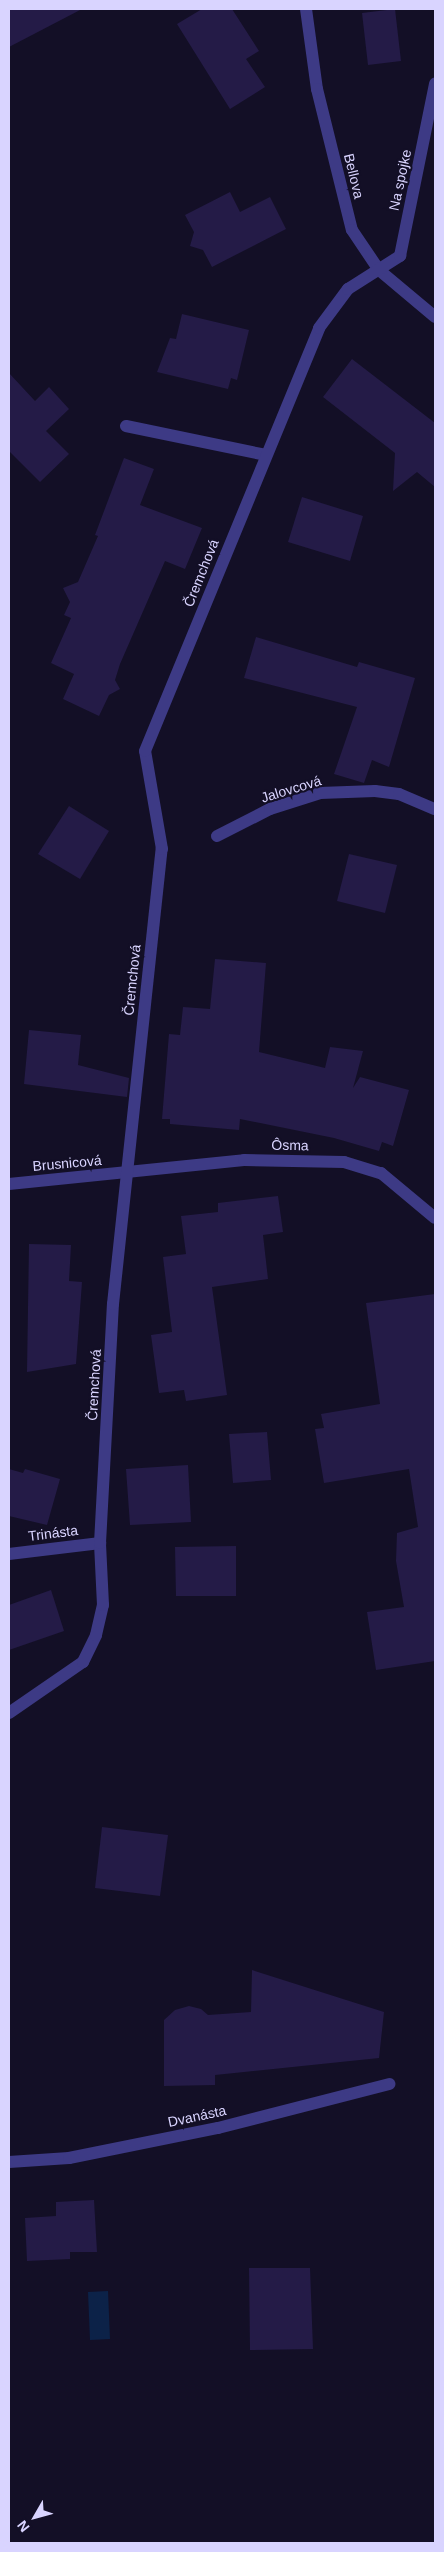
<!DOCTYPE html>
<meta charset="utf-8">
<style>
body{margin:0}
#map{position:relative;width:444px;height:2552px;overflow:hidden;background:#130f26;font-family:Helvetica,sans-serif}
div>[style]{position:absolute}
[style*='--x']{left:calc(var(--x)*1px);top:calc(var(--y)*1px);width:calc(var(--w)*1px);rotate:calc(var(--a)*1deg)}
.water>*{inset:0;background:#0c2248}
.building>*{inset:0;background:#241b47}
.service>*{height:12px;margin:-6px;padding:0 6px;transform-origin:6px;border-radius:6px;background:#3d3a85}
.minor>*{height:12px;margin:-6px;padding:0 6px;transform-origin:6px;border-radius:6px;background:#3d3a85}
span{translate:-50% -50%;white-space:nowrap;text-align:center;line-height:1.15;-webkit-text-stroke:4px #130f26;paint-order:stroke}
.street-label{font-size:14px;color:#d9d4ff}
.frame{position:absolute;inset:0;border:10px solid #d9d4ff;pointer-events:none}
.north{position:absolute;left:10px;top:2492px;width:50px;height:50px;-webkit-text-stroke:4px #130f26;paint-order:stroke;rotate:232deg;font-size:14px;font-weight:700;line-height:20px;text-align:center;color:#d9d4ff}
.north::after{content:'';display:block;margin:auto;width:18px;height:22px;background:#d9d4ff;clip-path:polygon(50% 0,100% 100%,50% 72%,0 100%)}
</style>
<div id="map">
<div class="water">
<div style="clip-path:polygon(108px 2291px,110px 2339px,90px 2340px,88px 2292px)"></div>
</div>
<div class="building">
<div style="clip-path:polygon(9px 9px,82px 9px,9px 47px)"></div>
<div style="clip-path:polygon(202px 9px,232px 9px,259px 51px,246px 59px,265px 87px,230px 109px,177px 24px)"></div>
<div style="clip-path:polygon(395px 9px,401px 61px,368px 65px,362px 13px)"></div>
<div style="clip-path:polygon(230px 192px,240px 212px,270px 197px,286px 229px,212px 267px,203px 250px,190px 246px,194px 232px,185px 215px)"></div>
<div style="clip-path:polygon(182px 314px,249px 330px,237px 380px,231px 378px,228px 389px,157px 372px,170px 338px,176px 339px)"></div>
<div style="clip-path:polygon(352px 359px,435px 423px,435px 487px,417px 472px,393px 491px,395px 453px,323px 397px)"></div>
<div style="clip-path:polygon(9px 373px,35px 401px,49px 387px,69px 409px,46px 431px,69px 454px,40px 482px,9px 451px)"></div>
<div style="clip-path:polygon(124px 458px,154px 469px,140px 505px,202px 528px,185px 569px,165px 561px,120px 664px,115px 680px,120px 689px,109px 695px,99px 716px,63px 699px,74px 674px,51px 663px,71px 618px,64px 615px,70px 602px,63px 588px,78px 582px,98px 536px,95px 535px)"></div>
<div style="clip-path:polygon(302px 497px,363px 516px,350px 561px,288px 542px)"></div>
<div style="clip-path:polygon(256px 637px,357px 667px,359px 662px,415px 678px,389px 767px,372px 760px,364px 783px,334px 774px,357px 707px,244px 678px)"></div>
<div style="clip-path:polygon(69px 806px,109px 831px,80px 879px,38px 854px)"></div>
<div style="clip-path:polygon(349px 854px,397px 865px,385px 913px,337px 901px)"></div>
<div style="clip-path:polygon(215px 959px,266px 963px,259px 1052px,325px 1068px,330px 1047px,363px 1051px,353px 1088px,360px 1077px,409px 1090px,393px 1146px,382px 1142px,379px 1151px,334px 1138px,240px 1119px,239px 1130px,170px 1124px,170px 1119px,162px 1119px,169px 1034px,180px 1035px,183px 1007px,210px 1009px)"></div>
<div style="clip-path:polygon(29px 1030px,81px 1035px,78px 1065px,129px 1078px,127px 1097px,24px 1084px)"></div>
<div style="clip-path:polygon(278px 1196px,283px 1232px,263px 1235px,268px 1279px,212px 1287px,227px 1395px,186px 1401px,184px 1390px,159px 1393px,151px 1335px,172px 1332px,163px 1257px,186px 1254px,181px 1216px,218px 1212px,218px 1203px)"></div>
<div style="clip-path:polygon(29px 1244px,71px 1245px,69px 1281px,82px 1282px,76px 1364px,27px 1372px)"></div>
<div style="clip-path:polygon(435px 1294px,435px 1661px,376px 1670px,367px 1612px,404px 1607px,396px 1561px,397px 1533px,418px 1527px,409px 1469px,324px 1483px,315px 1429px,324px 1428px,321px 1414px,380px 1404px,366px 1303px)"></div>
<div style="clip-path:polygon(267px 1432px,271px 1480px,233px 1483px,229px 1434px)"></div>
<div style="clip-path:polygon(188px 1465px,191px 1522px,130px 1525px,126px 1469px)"></div>
<div style="clip-path:polygon(9px 1469px,23px 1473px,25px 1469px,60px 1479px,47px 1525px,9px 1516px)"></div>
<div style="clip-path:polygon(236px 1546px,236px 1596px,176px 1596px,175px 1547px)"></div>
<div style="clip-path:polygon(51px 1590px,64px 1631px,9px 1650px,9px 1605px)"></div>
<div style="clip-path:polygon(102px 1827px,168px 1835px,160px 1896px,95px 1888px)"></div>
<div style="clip-path:polygon(252px 1970px,384px 2012px,379px 2058px,215px 2075px,215px 2085px,164px 2086px,164px 2020px,175px 2010px,189px 2006px,201px 2009px,208px 2015px,251px 2012px)"></div>
<div style="clip-path:polygon(94px 2200px,97px 2252px,70px 2252px,70px 2259px,27px 2261px,25px 2218px,56px 2216px,56px 2202px)"></div>
<div style="clip-path:polygon(249px 2268px,310px 2268px,313px 2349px,250px 2350px)"></div>
</div>
<div class="service">
<div style="--x:126;--y:426;--w:143;--a:11.7"></div>
<div style="--x:9;--y:2162;--w:60;--a:-3.8"></div>
<div style="--x:69;--y:2158;--w:152;--a:-11.4"></div>
<div style="--x:218;--y:2128;--w:177;--a:-14.4"></div>
</div>
<div class="minor">
<div style="--x:306;--y:9;--w:81;--a:82.2"></div>
<div style="--x:317;--y:89;--w:145;--a:76.1"></div>
<div style="--x:352;--y:230;--w:48;--a:56"></div>
<div style="--x:379;--y:270;--w:73;--a:40"></div>
<div style="--x:217;--y:836;--w:59;--a:-27"></div>
<div style="--x:270;--y:809;--w:52;--a:-17.7"></div>
<div style="--x:320;--y:793;--w:55;--a:-2.1"></div>
<div style="--x:375;--y:791;--w:24;--a:7"></div>
<div style="--x:399;--y:794;--w:39;--a:23"></div>
<div style="--x:9;--y:1184;--w:236;--a:-5.8"></div>
<div style="--x:244;--y:1160;--w:100;--a:1.1"></div>
<div style="--x:344;--y:1162;--w:39;--a:17"></div>
<div style="--x:381;--y:1173;--w:70;--a:39.8"></div>
<div style="--x:9;--y:1554;--w:92;--a:-6.9"></div>
<div style="--x:9;--y:1713;--w:90;--a:-34.6"></div>
<div style="--x:83;--y:1662;--w:30;--a:-64"></div>
<div style="--x:96;--y:1635;--w:31;--a:-77"></div>
<div style="--x:103;--y:1605;--w:62;--a:-92.8"></div>
<div style="--x:100;--y:1543;--w:239;--a:-86.9"></div>
<div style="--x:113;--y:1304;--w:458;--a:-83.9"></div>
<div style="--x:162;--y:849;--w:99;--a:-99.8"></div>
<div style="--x:145;--y:751;--w:457;--a:-67.6"></div>
<div style="--x:319;--y:328;--w:49;--a:-53.4"></div>
<div style="--x:348;--y:289;--w:62;--a:-32.4"></div>
<div style="--x:400;--y:256;--w:176;--a:-78.5"></div>
</div>
<div class="street-label">
<span style="left:354px;top:176px;rotate:76deg">Bellova</span>
<span style="left:400px;top:180px;rotate:-78deg">Na spojke</span>
<span style="left:201px;top:573px;rotate:-68deg">Čremchová</span>
<span style="left:291px;top:789px;rotate:-17deg">Jalovcová</span>
<span style="left:132px;top:980px;rotate:-84deg">Čremchová</span>
<span style="left:290px;top:1145px;rotate:1deg">Ôsma</span>
<span style="left:67px;top:1163px;rotate:-5deg">Brusnicová</span>
<span style="left:94px;top:1385px;rotate:-87deg">Čremchová</span>
<span style="left:53px;top:1533px;rotate:-7deg">Trinásta</span>
<span style="left:197px;top:2116px;rotate:-12deg">Dvanásta</span>
</div>
<div class="frame"></div>
<div class="north">N</div>
</div>
